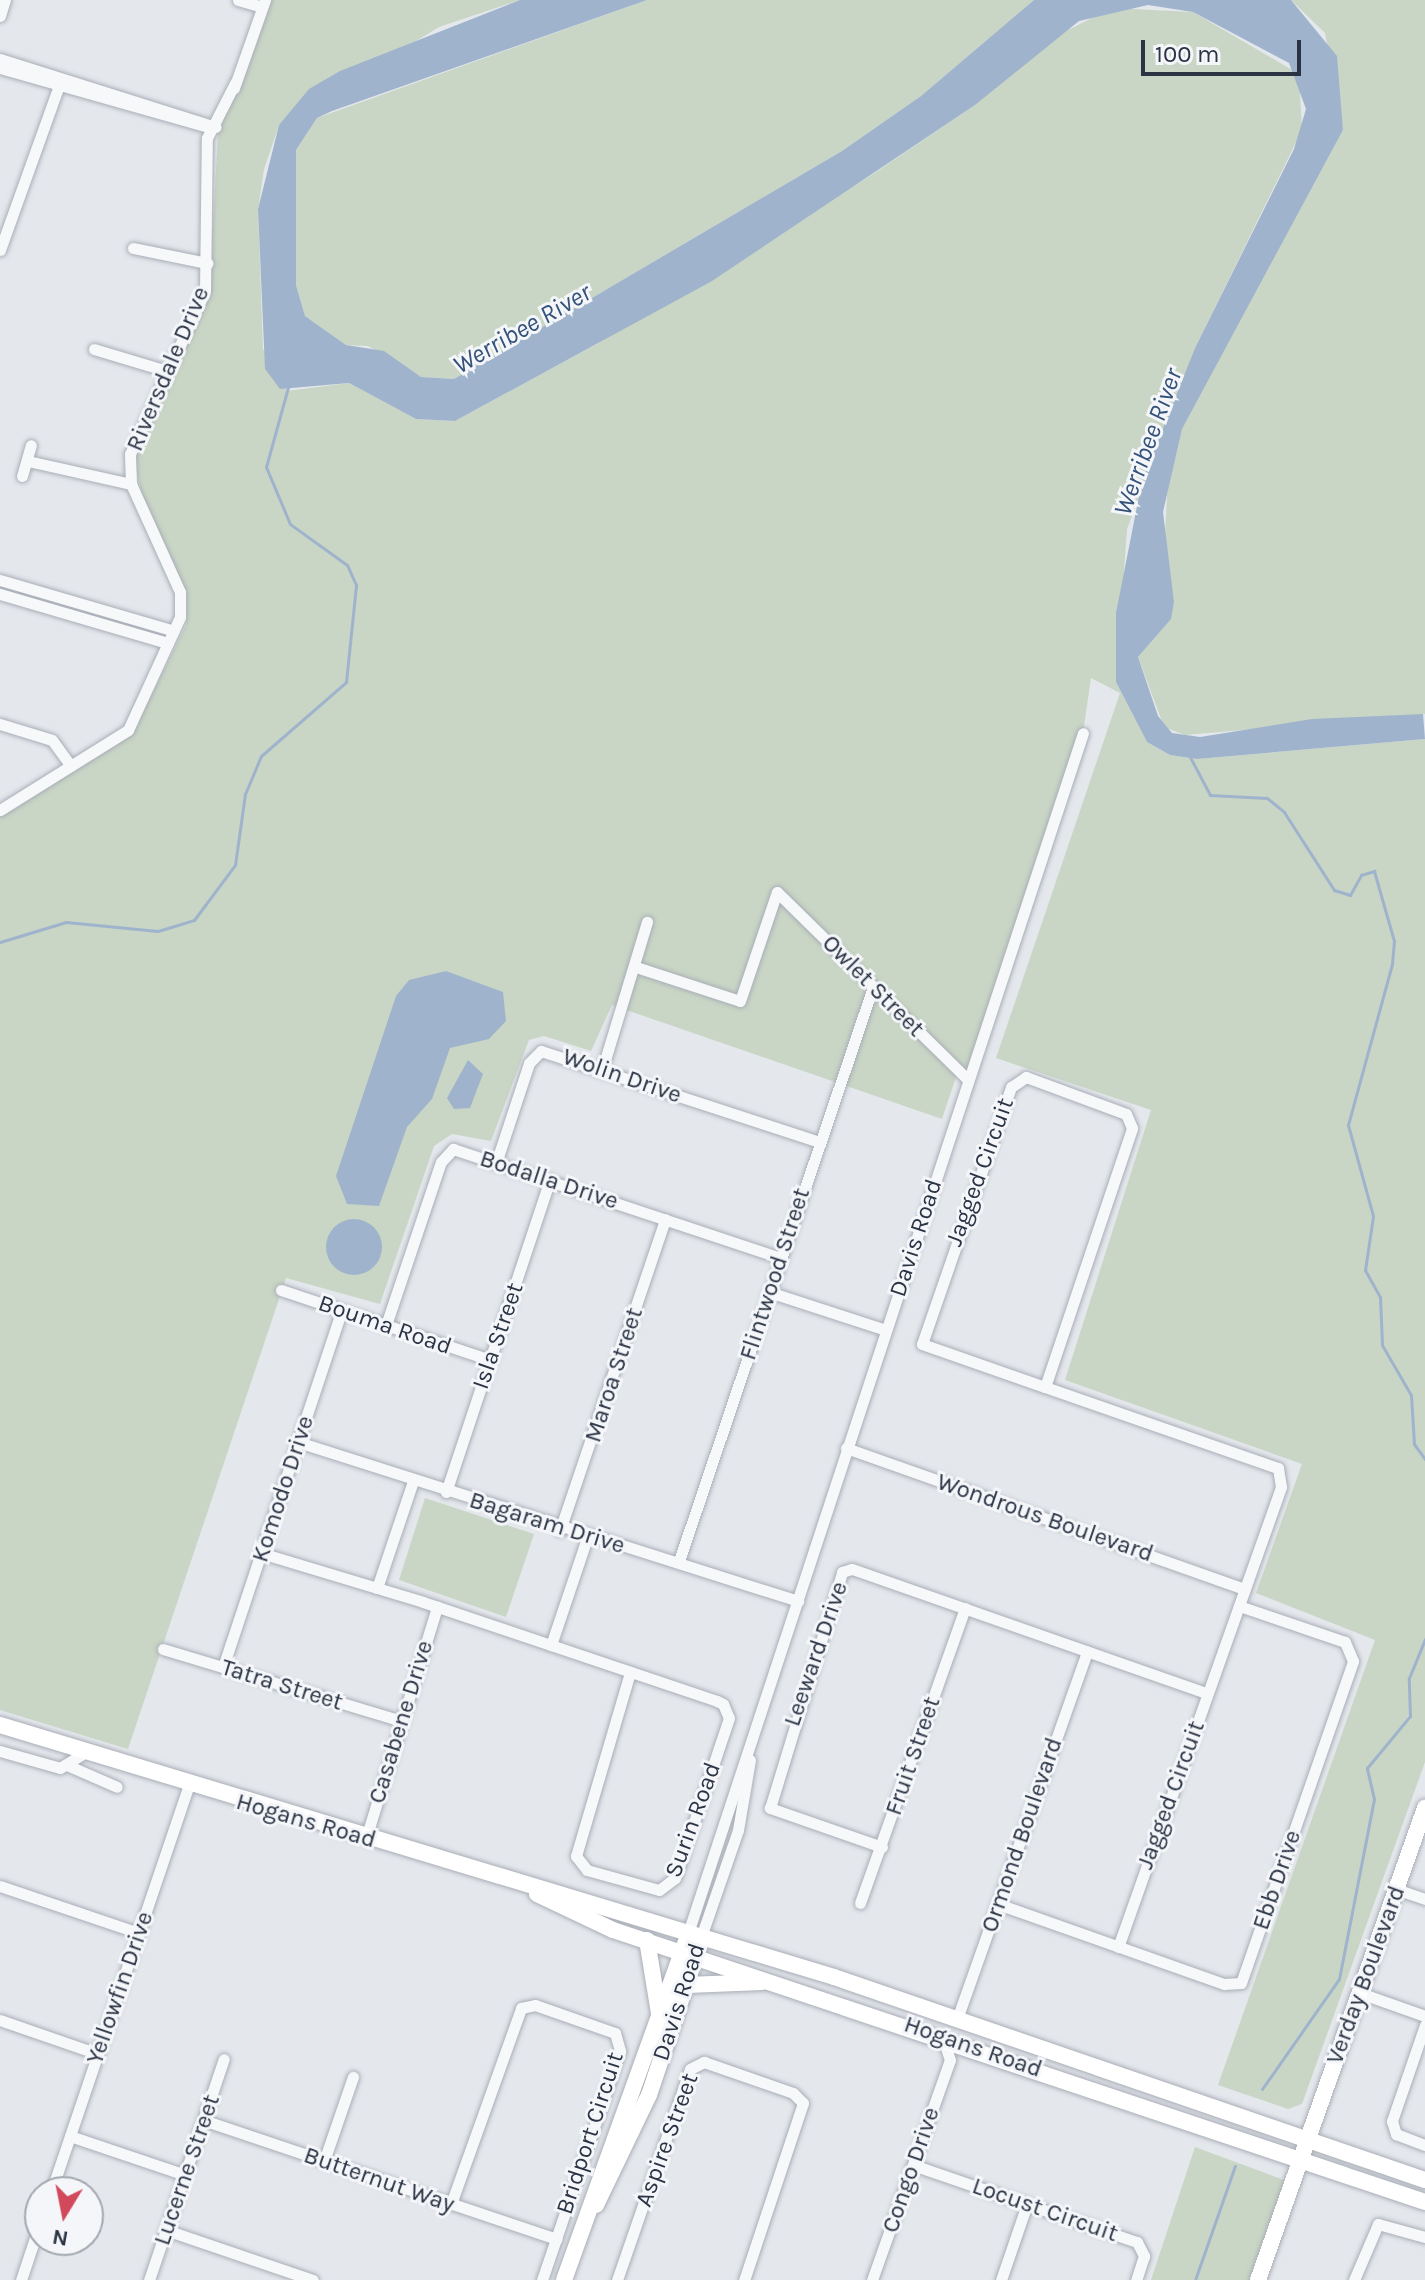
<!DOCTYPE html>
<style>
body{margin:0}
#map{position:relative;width:1425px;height:2280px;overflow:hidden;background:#e4e7ec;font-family:Karla,sans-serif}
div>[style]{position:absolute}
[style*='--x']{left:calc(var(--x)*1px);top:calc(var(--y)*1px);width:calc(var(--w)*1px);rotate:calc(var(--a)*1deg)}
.green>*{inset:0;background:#c9d6c5}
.water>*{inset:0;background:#9fb4cc}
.round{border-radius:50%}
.stream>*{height:3px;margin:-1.5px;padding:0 1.5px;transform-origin:1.5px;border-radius:1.5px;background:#9fb4cc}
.roads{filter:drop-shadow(0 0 2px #a9aeb7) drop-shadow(0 0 2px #a9aeb7)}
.street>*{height:11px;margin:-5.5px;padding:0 5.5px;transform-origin:5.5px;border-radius:5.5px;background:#f7f8fa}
.secondary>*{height:16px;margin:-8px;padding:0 8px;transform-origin:8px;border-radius:8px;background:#fff}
span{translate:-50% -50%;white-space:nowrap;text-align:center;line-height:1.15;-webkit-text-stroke:6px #f4f6f9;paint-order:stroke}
.street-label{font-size:24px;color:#2b3445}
.water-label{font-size:26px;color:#34527a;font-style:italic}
.north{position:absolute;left:24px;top:2176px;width:80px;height:80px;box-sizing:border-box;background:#f4f6f9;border:2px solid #a4a8b1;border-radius:50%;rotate:190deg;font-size:22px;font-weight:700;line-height:32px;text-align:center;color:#2b3445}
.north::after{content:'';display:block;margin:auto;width:28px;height:36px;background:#d1495b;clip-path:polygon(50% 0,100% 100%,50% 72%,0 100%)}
.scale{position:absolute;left:1141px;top:40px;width:160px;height:36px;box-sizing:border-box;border:4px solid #2b3445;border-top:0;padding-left:10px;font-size:24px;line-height:28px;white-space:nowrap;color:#2b3445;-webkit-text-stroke:6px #f4f6f9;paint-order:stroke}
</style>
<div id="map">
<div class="green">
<div style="clip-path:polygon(271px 0,520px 0,439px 27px,279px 125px,264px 169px,258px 210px,263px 349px,287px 391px,349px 383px,416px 419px,455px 421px,599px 343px,873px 174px,975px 105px,1050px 39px,1112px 8px,1193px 12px,1299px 74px,1302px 130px,1195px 348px,1127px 529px,1116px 682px,1147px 742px,1170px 755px,1197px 759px,1425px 739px,1425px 1762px,1302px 2104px,1288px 2109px,1218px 2085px,1375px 1640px,1256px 1593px,1302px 1464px,1065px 1380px,1151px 1110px,996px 1058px,1120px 693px,1091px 678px,1083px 733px,968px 1080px,958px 1071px,942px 1119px,612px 1005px,591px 1051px,544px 1036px,529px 1040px,491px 1141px,452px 1134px,434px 1146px,380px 1304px,286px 1278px,128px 1749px,0 1710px,0 817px,133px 733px,186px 625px,187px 594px,141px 494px,135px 459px,209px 298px,218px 134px)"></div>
<div style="clip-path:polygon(647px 0,1034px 0,921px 96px,842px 151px,454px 379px,421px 377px,368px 346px,346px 345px,305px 316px,296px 285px,292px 187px,296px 150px,317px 118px)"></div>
<div style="clip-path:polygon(1291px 0,1425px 0,1425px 714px,1185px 735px,1164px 727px,1138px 657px,1170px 619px,1174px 602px,1164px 553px,1168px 479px,1182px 428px,1343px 130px,1325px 33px)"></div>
<div style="clip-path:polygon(425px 1498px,534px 1534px,506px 1617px,399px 1580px)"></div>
<div style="clip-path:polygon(1195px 2147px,1284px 2180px,1252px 2280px,1151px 2280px)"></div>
</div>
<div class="water">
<div style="clip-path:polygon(520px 0,647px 0,332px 111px,317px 118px,296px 150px,296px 285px,305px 316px,346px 345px,384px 351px,421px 377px,454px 379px,842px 151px,921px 96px,1034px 0,1291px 0,1337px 56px,1343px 130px,1182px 429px,1163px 512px,1174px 602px,1171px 619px,1138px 657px,1158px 716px,1172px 733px,1200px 737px,1312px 719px,1423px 714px,1425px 739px,1197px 759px,1170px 755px,1147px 742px,1116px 682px,1116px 613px,1142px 481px,1195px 348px,1294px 149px,1306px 109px,1289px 63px,1193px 12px,1148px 5px,1079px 21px,975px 105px,712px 281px,455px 421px,416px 419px,349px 383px,280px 389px,265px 369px,258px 209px,279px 125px,309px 89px,340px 71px)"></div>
<div style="clip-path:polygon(446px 971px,503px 992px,506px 1021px,489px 1039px,450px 1048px,432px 1099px,407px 1127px,379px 1206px,347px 1204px,336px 1176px,396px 996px,409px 980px)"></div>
<div style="clip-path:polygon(468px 1060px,483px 1074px,470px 1108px,454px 1109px,447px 1098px)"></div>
<div class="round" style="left:326px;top:1219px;width:56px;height:56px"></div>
</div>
<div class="stream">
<div style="--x:1190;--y:757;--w:43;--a:62.2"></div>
<div style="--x:1210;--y:795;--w:57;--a:3"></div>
<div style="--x:1267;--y:798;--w:22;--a:39"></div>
<div style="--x:1284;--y:812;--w:93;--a:57.3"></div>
<div style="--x:1334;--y:890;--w:17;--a:17"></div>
<div style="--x:1350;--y:895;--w:23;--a:-61"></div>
<div style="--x:1361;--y:875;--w:14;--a:-17"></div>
<div style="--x:1374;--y:871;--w:73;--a:74.1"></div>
<div style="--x:1394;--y:941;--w:23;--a:95"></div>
<div style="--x:1392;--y:964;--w:167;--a:105.3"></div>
<div style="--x:1348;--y:1125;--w:94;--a:74.6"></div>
<div style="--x:1373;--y:1216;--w:55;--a:98.4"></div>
<div style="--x:1365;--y:1270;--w:31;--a:61"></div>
<div style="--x:1380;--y:1297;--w:48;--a:87.6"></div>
<div style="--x:1382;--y:1345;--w:58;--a:59.9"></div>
<div style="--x:1411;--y:1395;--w:49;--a:86.5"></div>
<div style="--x:1414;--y:1444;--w:19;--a:54"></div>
<div style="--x:0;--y:942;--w:69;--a:-16.9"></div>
<div style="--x:66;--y:922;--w:92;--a:5.6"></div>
<div style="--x:158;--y:931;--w:38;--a:-17"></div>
<div style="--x:194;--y:920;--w:69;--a:-53.3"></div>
<div style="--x:235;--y:865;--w:72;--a:-82"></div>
<div style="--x:245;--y:794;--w:41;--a:-67.2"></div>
<div style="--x:261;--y:756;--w:113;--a:-41"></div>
<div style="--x:346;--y:682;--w:98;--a:-84.1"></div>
<div style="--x:356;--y:585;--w:22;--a:-114"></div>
<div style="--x:347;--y:565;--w:70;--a:-144.3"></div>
<div style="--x:290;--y:524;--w:62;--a:-112.8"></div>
<div style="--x:266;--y:467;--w:83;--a:-74.6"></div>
<div style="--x:1262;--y:2089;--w:134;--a:-55"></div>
<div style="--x:1339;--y:1979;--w:183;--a:-79"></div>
<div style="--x:1374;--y:1799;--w:32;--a:-103"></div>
<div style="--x:1367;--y:1768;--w:67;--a:-50.4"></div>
<div style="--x:1410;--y:1716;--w:38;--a:-92"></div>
<div style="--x:1409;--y:1678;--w:42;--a:-67.7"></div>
<div style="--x:1195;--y:2280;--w:121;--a:-70.7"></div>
</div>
<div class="roads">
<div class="street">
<div style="--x:238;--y:0;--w:25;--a:16"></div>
<div style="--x:0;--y:16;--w:17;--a:-73"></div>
<div style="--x:0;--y:59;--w:226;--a:17.5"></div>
<div style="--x:0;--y:68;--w:220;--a:15.8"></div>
<div style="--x:234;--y:88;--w:93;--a:-70.6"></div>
<div style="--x:133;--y:248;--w:76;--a:11.5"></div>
<div style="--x:0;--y:250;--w:178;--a:-70.3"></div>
<div style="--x:94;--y:349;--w:76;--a:16.8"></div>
<div style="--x:28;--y:461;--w:106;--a:12.6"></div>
<div style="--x:22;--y:476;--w:32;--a:-74"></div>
<div style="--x:0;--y:580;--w:181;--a:16.3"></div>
<div style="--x:0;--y:594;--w:175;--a:16.3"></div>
<div style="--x:0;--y:724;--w:54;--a:17.1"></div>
<div style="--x:52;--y:740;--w:32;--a:54"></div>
<div style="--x:0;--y:810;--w:151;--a:-32"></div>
<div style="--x:128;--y:730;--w:124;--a:-65.3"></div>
<div style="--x:180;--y:617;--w:25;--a:-90"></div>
<div style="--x:180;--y:592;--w:119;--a:-114.4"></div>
<div style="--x:131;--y:484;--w:30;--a:-92"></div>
<div style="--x:130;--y:454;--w:179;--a:-65.3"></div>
<div style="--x:205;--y:291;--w:153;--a:-89.3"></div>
<div style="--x:207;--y:138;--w:62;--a:-63"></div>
<div style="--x:636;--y:967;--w:109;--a:18.1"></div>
<div style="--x:740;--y:1001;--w:115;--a:-71.3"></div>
<div style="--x:777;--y:892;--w:268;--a:44.5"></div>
<div style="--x:602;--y:1070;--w:155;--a:-73.1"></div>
<div style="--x:496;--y:1163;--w:105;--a:-71.7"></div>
<div style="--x:529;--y:1063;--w:17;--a:-45"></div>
<div style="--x:541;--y:1051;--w:293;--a:18.1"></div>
<div style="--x:281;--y:1290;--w:220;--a:18.5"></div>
<div style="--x:769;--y:1292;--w:123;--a:18"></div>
<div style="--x:386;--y:1325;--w:172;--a:-71.4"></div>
<div style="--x:441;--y:1162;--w:18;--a:-47"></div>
<div style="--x:453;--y:1149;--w:345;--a:18.4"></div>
<div style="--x:1045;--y:1387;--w:273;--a:-71.4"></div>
<div style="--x:1132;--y:1128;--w:15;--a:-113"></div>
<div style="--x:1126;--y:1114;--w:107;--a:-159.7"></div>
<div style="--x:1026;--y:1077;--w:18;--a:146"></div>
<div style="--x:1011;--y:1087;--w:272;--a:109.1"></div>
<div style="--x:922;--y:1344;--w:130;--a:19.3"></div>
<div style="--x:1045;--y:1387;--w:247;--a:19.2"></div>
<div style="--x:1278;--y:1468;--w:19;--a:81"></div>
<div style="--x:1281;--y:1487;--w:488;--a:109.5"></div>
<div style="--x:298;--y:1442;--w:525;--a:17.64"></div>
<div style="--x:846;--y:1448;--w:423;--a:19.5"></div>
<div style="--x:446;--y:1492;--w:329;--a:-71.6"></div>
<div style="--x:560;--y:1530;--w:328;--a:-71.3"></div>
<div style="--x:261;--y:1553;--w:169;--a:16.8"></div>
<div style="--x:423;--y:1602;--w:310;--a:18.6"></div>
<div style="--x:717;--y:1701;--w:7;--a:27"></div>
<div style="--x:723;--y:1704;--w:15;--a:67"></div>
<div style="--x:729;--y:1718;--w:169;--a:108.6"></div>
<div style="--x:675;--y:1878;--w:20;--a:143"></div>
<div style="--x:659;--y:1890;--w:75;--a:-164.5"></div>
<div style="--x:587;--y:1870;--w:18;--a:-128"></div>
<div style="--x:576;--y:1856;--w:192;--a:-73.6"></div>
<div style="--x:679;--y:1561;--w:606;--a:-71.33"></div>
<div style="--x:377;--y:1588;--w:113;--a:-71.4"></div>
<div style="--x:551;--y:1645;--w:113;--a:-71.4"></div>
<div style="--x:163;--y:1649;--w:249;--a:16.8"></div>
<div style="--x:223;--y:1667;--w:376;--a:-71.6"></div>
<div style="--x:0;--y:1751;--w:62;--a:15.8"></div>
<div style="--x:60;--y:1768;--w:31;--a:-32"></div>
<div style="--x:69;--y:1766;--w:52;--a:23.6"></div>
<div style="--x:366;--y:1838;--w:242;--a:-72.9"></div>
<div style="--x:882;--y:1847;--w:119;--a:-160.8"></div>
<div style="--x:770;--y:1808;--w:247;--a:-73"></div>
<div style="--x:842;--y:1572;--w:10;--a:-17"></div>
<div style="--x:852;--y:1569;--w:376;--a:19.3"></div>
<div style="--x:0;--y:1886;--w:147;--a:18.7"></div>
<div style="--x:1396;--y:1889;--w:31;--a:19"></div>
<div style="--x:860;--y:1903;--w:313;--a:-70.4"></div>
<div style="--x:998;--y:1904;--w:240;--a:19.5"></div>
<div style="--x:1224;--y:1984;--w:17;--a:-3"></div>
<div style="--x:1241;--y:1983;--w:341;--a:-70.8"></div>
<div style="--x:1353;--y:1661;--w:21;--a:-113"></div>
<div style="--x:1345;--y:1642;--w:112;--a:-161.2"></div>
<div style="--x:688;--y:1933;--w:1263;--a:-71.78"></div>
<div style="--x:701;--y:1937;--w:113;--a:-70.9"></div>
<div style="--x:738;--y:1830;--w:71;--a:-80.3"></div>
<div style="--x:1360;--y:1993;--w:69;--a:19.5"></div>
<div style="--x:957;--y:2019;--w:390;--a:-70.5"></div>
<div style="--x:0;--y:2020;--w:104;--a:19.1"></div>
<div style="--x:1425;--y:2025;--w:102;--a:109"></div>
<div style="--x:1392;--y:2121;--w:14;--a:73"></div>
<div style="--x:1396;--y:2134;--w:31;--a:21"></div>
<div style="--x:203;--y:2120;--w:373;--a:18.6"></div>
<div style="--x:70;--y:2136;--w:121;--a:18.7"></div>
<div style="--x:324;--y:2161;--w:89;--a:-71"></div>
<div style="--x:913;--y:2165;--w:237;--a:19"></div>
<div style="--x:1137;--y:2242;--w:16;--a:63"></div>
<div style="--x:1144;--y:2256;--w:25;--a:108"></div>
<div style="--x:51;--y:2192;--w:430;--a:-71.3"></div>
<div style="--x:451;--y:2204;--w:208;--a:-70.3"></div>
<div style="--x:521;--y:2008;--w:14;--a:-12"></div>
<div style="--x:535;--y:2005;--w:85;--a:19.3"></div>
<div style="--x:615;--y:2033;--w:19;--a:74"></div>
<div style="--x:620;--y:2051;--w:242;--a:108.8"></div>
<div style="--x:166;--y:2230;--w:155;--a:18.8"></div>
<div style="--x:21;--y:2280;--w:60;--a:-71.6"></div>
<div style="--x:149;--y:2280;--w:233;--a:-71.3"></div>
<div style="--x:617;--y:2280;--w:223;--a:-70.9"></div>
<div style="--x:690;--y:2069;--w:16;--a:-27"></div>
<div style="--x:704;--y:2062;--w:94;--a:19.2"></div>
<div style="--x:793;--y:2093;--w:14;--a:45"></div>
<div style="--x:803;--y:2103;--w:187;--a:108.4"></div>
<div style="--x:872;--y:2280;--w:233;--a:-70.5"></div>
<div style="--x:950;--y:2060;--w:22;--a:-108"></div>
<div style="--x:1001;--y:2280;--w:80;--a:-71.1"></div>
<div style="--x:1354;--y:2280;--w:61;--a:-66.8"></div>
<div style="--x:1378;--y:2224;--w:49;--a:15.5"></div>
</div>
<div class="secondary">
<div style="--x:0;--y:1725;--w:871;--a:16.81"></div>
<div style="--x:834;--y:1977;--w:625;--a:18.96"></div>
<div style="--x:537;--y:1894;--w:84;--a:25.3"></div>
<div style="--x:613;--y:1930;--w:856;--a:18.52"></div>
<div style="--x:647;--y:1940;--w:74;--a:80.7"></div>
<div style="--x:687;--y:1985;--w:75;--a:-2.3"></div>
<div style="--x:596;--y:2205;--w:122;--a:-64.3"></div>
<div style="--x:649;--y:2095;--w:154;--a:-71.4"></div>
<div style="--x:564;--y:2280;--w:359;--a:-70.2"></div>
<div style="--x:1258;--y:2280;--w:501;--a:-70.52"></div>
</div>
</div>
<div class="street-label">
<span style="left:168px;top:369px;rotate:-67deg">Riversdale Drive</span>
<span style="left:873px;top:986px;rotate:45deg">Owlet Street</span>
<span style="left:622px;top:1076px;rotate:19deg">Wolin Drive</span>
<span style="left:980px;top:1172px;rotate:-70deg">Jagged Circuit</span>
<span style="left:549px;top:1180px;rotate:18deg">Bodalla Drive</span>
<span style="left:916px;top:1238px;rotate:-72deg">Davis Road</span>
<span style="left:775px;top:1274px;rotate:-72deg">Flintwood Street</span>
<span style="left:385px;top:1325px;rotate:19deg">Bouma Road</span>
<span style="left:498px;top:1336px;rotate:-71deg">Isla Street</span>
<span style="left:614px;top:1375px;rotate:-72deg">Maroa Street</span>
<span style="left:283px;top:1489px;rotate:-72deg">Komodo Drive</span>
<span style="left:1045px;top:1518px;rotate:19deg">Wondrous Boulevard</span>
<span style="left:547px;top:1523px;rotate:17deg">Bagaram Drive</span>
<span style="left:816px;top:1654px;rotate:-71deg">Leeward Drive</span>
<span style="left:282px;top:1685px;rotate:17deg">Tatra Street</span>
<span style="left:401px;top:1722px;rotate:-73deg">Casabene Drive</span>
<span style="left:913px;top:1756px;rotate:-71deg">Fruit Street</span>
<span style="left:1171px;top:1795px;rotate:-70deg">Jagged Circuit</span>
<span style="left:693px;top:1820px;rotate:-70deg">Surin Road</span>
<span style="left:306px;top:1821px;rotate:16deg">Hogans Road</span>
<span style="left:1022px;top:1835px;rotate:-71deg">Ormond Boulevard</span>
<span style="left:1277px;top:1880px;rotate:-71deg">Ebb Drive</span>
<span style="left:1366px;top:1975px;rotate:-70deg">Verday Boulevard</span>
<span style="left:120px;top:1988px;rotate:-71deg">Yellowfin Drive</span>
<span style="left:679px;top:2002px;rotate:-72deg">Davis Road</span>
<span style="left:973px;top:2047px;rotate:19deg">Hogans Road</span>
<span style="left:590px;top:2133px;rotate:-72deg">Bridport Circuit</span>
<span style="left:667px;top:2140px;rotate:-70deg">Aspire Street</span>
<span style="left:187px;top:2170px;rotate:-71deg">Lucerne Street</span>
<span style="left:911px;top:2170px;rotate:-71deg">Congo Drive</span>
<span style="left:379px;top:2180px;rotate:19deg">Butternut Way</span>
<span style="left:1045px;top:2210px;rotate:19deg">Locust Circuit</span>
</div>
<div class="water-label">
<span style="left:522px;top:329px;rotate:-30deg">Werribee River</span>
<span style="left:1148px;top:442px;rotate:-70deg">Werribee River</span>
</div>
<div class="north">N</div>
<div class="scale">100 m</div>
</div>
